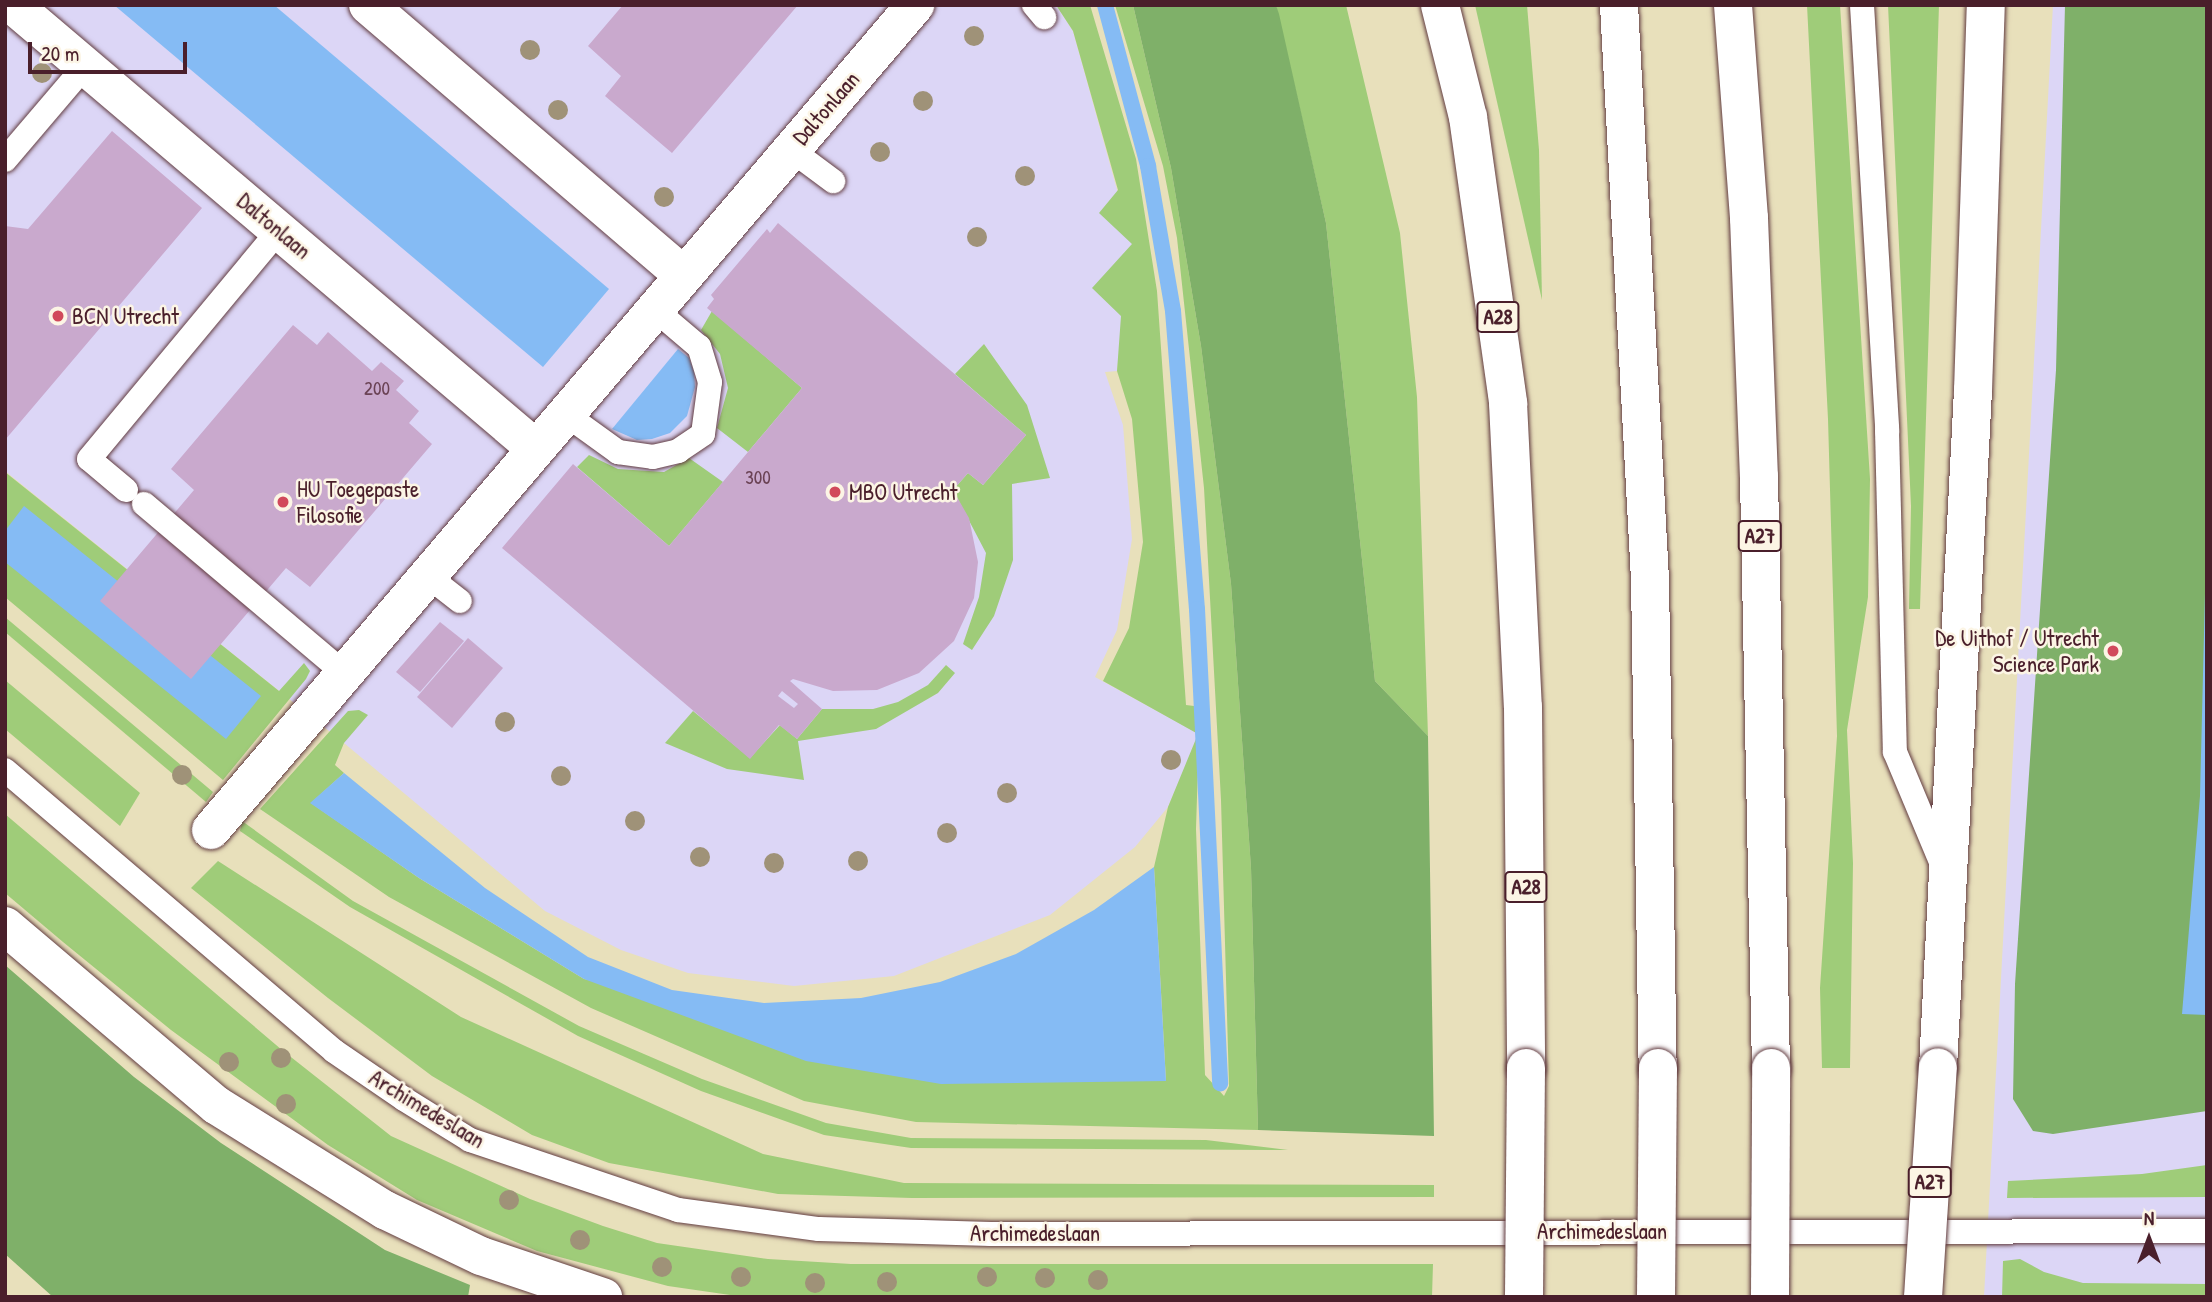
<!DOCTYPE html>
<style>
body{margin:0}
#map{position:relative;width:2212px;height:1302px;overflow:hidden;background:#e8e0bb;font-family:"Patrick Hand",sans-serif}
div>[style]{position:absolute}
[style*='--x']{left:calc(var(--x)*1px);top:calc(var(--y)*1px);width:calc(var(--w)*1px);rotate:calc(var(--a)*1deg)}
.built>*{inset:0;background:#dcd6f6}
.green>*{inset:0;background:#9fcc79}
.forest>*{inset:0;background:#7fb069}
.water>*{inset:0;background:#85bbf4}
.stream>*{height:16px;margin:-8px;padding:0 8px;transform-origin:8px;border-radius:8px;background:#85bbf4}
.building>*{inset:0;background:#c9a9cd}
.roads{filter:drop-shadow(0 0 2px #623c41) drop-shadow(0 0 2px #623c41)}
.lane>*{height:24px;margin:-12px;padding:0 12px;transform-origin:12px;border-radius:12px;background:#fff}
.street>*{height:38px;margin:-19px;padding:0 19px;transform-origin:19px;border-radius:19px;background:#fff}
.secondary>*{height:38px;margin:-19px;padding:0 19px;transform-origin:19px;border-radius:19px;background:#fff}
.highway>*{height:38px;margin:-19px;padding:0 19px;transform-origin:19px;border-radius:19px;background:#fff}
.bridges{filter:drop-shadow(0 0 2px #623c41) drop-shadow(0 0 2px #623c41)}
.highway-bridge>*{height:38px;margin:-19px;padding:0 19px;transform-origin:19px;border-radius:19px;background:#fff}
.trees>*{width:20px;height:20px;margin:-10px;border-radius:50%;background:#9f9278}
.dots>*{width:19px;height:19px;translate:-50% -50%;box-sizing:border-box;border:4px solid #fcf5e5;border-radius:50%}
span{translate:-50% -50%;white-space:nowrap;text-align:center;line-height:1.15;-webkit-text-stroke:5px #fcf5e5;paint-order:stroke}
.number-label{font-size:19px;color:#6a4254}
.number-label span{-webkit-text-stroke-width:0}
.shield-label span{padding:2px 5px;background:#fcf5e5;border:2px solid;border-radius:5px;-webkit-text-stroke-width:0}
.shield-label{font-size:21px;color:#4a1f2b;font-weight:700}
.street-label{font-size:23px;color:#4a1f2b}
.poi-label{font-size:23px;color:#4a1f2b}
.left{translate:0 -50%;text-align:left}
.right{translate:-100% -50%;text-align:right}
.frame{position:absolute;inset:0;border:7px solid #4a1f2b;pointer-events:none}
.north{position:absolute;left:2114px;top:1204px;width:70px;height:70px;-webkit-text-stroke:5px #fcf5e5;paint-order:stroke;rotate:0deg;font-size:19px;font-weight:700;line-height:28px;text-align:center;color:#4a1f2b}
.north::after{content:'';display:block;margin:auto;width:24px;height:32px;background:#4a1f2b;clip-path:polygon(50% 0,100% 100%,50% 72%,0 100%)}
.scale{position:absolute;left:28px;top:42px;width:159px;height:32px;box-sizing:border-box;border:4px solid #4a1f2b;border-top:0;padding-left:9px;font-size:21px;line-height:24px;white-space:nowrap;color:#4a1f2b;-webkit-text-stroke:5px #fcf5e5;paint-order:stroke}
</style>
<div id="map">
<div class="built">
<div style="clip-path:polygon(5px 5px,1056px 5px,1073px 31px,1132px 244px,1117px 371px,1105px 372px,1123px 425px,1132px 539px,1117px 630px,1095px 677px,1199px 734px,1168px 807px,1135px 847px,1050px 915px,894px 976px,794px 986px,688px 973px,621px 950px,545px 911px,344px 743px,5px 471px)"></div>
<div style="clip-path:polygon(2053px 5px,2207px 5px,2207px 1297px,1984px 1297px)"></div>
</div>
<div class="green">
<div style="clip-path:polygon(1056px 5px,1090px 5px,1136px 159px,1157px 291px,1186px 705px,1194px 706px,1199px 734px,1196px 829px,1205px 1075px,1224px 1096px,1229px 1086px,1221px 800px,1204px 488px,1177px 238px,1163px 166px,1115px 5px,1133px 5px,1171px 168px,1201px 346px,1231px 584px,1251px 868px,1258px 1130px,916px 1122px,804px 1101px,591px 1008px,389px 897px,260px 809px,348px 711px,359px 710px,368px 715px,344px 743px,335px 765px,344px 773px,311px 803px,419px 878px,584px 979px,1166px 1081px,1154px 867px,1168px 807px,1198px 734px,1103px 681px,1129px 628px,1143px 542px,1132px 419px,1117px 371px,1121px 316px,1092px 288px,1132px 244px,1099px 213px,1118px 190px,1073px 31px)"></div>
<div style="clip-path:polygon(1276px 5px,1346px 5px,1400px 233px,1417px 397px,1428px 736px,1375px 681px,1326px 223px)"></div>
<div style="clip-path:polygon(1475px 5px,1527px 5px,1539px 150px,1542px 300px)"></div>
<div style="clip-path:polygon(1807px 5px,1840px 5px,1870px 479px,1868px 597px,1847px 730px,1853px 863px,1850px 1068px,1822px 1068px,1820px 988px,1837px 736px,1828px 419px)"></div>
<div style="clip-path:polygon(1888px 5px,1939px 5px,1920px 609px,1909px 609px,1911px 506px)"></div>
<div style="clip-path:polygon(712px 311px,802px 388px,748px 452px,717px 428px,728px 388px,720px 354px,701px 330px)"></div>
<div style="clip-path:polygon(984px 344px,1027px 405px,1050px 478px,1012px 484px,1013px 560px,994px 616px,972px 650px,963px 644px,979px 597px,986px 553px,953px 490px,968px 473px,983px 485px,1026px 435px,955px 374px)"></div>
<div style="clip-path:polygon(589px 455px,618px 469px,664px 472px,689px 458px,723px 482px,669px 546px,577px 467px)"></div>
<div style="clip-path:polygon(5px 472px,279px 691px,304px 663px,310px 671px,306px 679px,223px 780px,5px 597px)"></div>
<div style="clip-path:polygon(5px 617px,213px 792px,206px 802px,5px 632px)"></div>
<div style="clip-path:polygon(946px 665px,955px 673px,938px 693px,876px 729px,798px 741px,804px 780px,727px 769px,665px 743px,693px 711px,750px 758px,780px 725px,797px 739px,822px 709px,873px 709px,898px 702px,928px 685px)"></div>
<div style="clip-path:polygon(5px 680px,140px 793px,120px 826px,5px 729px)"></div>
<div style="clip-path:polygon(5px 814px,282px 1050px,391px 1136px,530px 1199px,603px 1226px,657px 1243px,768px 1259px,851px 1264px,1433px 1264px,1432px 1297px,744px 1297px,668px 1286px,537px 1251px,417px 1200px,328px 1145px,171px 1030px,63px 942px,5px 893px)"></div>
<div style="clip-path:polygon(242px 821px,353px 901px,579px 1026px,702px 1079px,826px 1123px,911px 1138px,1206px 1140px,1288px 1150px,911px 1148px,824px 1135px,701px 1091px,578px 1036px,350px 907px,240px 831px)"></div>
<div style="clip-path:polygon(218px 861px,461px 1017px,763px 1154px,904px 1183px,1434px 1185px,1434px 1197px,912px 1198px,778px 1194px,609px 1163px,532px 1135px,432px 1076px,328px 998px,191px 888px)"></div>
<div style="clip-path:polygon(2207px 1165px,2207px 1197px,2007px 1198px,2008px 1181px,2142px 1174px)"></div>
<div style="clip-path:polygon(2020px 1259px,2044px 1272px,2083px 1283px,2207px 1284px,2207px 1297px,2002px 1297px,2003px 1261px)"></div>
</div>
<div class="forest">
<div style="clip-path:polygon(1133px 5px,1276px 5px,1279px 14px,1326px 223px,1375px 681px,1428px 736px,1434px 1136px,1258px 1130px,1251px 868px,1231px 584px,1201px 346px,1171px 168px)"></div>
<div style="clip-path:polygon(2065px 5px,2207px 5px,2207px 1111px,2053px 1134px,2033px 1131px,2013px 1099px,2015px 984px,2056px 370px)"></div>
<div style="clip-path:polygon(5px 965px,134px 1077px,221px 1143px,385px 1250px,470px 1285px,468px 1297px,53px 1297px,5px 1254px)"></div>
</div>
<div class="water">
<div style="clip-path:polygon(114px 5px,274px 5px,609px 289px,543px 367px)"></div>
<div style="clip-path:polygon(678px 349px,689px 358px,694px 372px,695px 387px,687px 416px,670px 433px,652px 439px,637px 440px,612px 429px)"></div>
<div style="clip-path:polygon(24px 506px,261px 696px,226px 739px,5px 562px,5px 531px)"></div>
<div style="clip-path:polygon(2207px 512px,2207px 1015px,2182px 1014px,2200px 796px)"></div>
<div style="clip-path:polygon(344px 773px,485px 888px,588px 957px,672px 990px,764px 1003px,861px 998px,940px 982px,1016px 954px,1094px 910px,1154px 867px,1166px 1081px,941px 1084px,806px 1061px,584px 979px,419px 878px,310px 803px)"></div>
</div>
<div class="stream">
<div style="--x:1105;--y:5;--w:167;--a:75"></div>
<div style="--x:1148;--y:166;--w:147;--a:80.2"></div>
<div style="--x:1173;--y:311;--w:299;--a:85.4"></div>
<div style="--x:1197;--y:609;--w:475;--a:87.2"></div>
</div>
<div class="building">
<div style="clip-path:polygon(623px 5px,798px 5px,672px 153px,605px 96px,621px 76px,588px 46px)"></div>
<div style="clip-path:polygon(112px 131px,202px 208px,5px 440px,5px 226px,28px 229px)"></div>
<div style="clip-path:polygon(evenodd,778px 223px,1026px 435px,983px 485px,968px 473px,953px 490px,969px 518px,978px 562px,974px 598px,954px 641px,919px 673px,877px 690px,833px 691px,793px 679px,790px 681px,822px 709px,797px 739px,779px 725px,750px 759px,502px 548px,573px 464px,669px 546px,748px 452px,802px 388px,707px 308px,714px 299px,711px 295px,767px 229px,770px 233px,778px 223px,782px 691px,798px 704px,794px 708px,778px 696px,782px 691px)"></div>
<div style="clip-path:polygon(293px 325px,317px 345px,328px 332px,372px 371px,381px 362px,404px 381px,396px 390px,419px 411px,409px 423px,432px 444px,310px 587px,286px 568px,191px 679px,100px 601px,194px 490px,171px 469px)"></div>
<div style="clip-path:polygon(440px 622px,464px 641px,420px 692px,396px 672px)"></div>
<div style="clip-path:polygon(468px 638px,503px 668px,452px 728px,417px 697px)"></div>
</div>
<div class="roads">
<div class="lane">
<div style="--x:1034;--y:5;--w:16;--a:50"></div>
<div style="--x:1862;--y:5;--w:426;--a:86.6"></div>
<div style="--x:1887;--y:430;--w:322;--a:88.6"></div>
<div style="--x:1895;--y:752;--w:125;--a:67.3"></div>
<div style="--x:790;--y:149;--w:54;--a:36.7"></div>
<div style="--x:5;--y:160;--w:123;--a:-49.6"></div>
<div style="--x:564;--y:413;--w:67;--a:35.8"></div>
<div style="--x:618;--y:452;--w:35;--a:8"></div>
<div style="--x:653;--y:457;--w:26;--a:-13"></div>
<div style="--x:678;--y:451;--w:30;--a:-34"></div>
<div style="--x:703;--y:434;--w:52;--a:-82.3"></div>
<div style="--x:710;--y:382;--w:37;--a:-107"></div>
<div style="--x:699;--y:347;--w:60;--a:-139.7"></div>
<div style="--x:126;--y:490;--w:48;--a:-140"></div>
<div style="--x:89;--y:459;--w:298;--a:-50.3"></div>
<div style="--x:144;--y:504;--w:263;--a:40.2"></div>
<div style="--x:429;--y:577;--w:39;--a:38"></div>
<div style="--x:5;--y:770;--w:433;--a:40.5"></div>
<div style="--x:334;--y:1051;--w:85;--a:34.4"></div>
<div style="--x:404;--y:1099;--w:78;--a:31.8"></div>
<div style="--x:470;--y:1140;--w:219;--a:18.6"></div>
<div style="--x:678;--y:1210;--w:142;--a:7.7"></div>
<div style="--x:819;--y:1229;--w:172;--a:1.7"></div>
<div style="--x:991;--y:1234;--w:1216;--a:-0.14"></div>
</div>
<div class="street">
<div style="--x:13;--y:5;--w:685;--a:40.32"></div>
<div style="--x:368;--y:5;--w:413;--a:40.6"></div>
<div style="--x:211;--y:830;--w:1085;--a:-49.52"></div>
</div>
<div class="secondary">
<div style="--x:5;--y:926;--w:277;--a:40.3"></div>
<div style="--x:216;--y:1105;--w:199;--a:31.9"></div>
<div style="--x:385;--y:1210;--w:106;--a:25.6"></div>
<div style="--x:481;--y:1256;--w:129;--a:18.6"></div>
</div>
<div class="highway">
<div style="--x:1440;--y:5;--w:115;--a:76"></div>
<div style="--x:1468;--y:117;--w:289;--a:82"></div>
<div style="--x:1508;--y:403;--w:304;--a:87.2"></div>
<div style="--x:1523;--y:707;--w:361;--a:89.5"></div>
<div style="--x:1619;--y:5;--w:575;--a:86.91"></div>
<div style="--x:1650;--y:579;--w:489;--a:89.1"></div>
<div style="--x:1733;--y:5;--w:214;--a:85.7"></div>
<div style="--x:1749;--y:218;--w:259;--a:87.8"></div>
<div style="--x:1759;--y:477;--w:591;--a:88.84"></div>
<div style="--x:1938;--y:1067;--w:677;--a:-87.04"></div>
<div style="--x:1973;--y:391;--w:386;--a:-88.1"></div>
</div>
</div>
<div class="bridges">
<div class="highway-bridge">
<div style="--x:1524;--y:1297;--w:229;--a:-89.5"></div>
<div style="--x:1656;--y:1297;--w:229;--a:-89.5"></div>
<div style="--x:1770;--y:1297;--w:229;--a:-89.7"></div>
<div style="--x:1923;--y:1297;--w:230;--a:-86.3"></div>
</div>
</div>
<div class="trees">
<div style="left:974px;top:36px"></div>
<div style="left:530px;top:50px"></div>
<div style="left:42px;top:73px"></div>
<div style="left:923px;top:101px"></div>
<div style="left:558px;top:110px"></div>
<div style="left:880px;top:152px"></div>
<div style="left:1025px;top:176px"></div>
<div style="left:664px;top:197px"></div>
<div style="left:977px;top:237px"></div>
<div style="left:505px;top:722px"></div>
<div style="left:1171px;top:760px"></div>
<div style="left:182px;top:775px"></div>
<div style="left:561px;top:776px"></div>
<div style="left:1007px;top:793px"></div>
<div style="left:635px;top:821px"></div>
<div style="left:947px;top:833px"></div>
<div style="left:700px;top:857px"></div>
<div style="left:858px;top:861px"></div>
<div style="left:774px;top:863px"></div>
<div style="left:281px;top:1058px"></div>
<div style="left:229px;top:1062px"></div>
<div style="left:286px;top:1104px"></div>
<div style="left:509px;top:1200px"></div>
<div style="left:580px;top:1240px"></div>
<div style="left:662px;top:1267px"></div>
<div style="left:741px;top:1277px"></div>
<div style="left:987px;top:1277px"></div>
<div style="left:1045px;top:1278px"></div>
<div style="left:1098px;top:1280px"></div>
<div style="left:887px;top:1282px"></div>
<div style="left:815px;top:1283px"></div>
</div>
<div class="dots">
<div style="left:58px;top:316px;background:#d1495b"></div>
<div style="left:835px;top:492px;background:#d1495b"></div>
<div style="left:283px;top:502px;background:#d1495b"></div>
<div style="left:2113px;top:651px;background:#d1495b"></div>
</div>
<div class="number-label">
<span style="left:377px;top:389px">200</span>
<span style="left:758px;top:478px">300</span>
</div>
<div class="shield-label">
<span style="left:1498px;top:317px">A28</span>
<span style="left:1760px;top:536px">A27</span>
<span style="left:1526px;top:887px">A28</span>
<span style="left:1930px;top:1182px">A27</span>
</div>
<div class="street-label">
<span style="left:826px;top:108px;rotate:-49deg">Daltonlaan</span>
<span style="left:274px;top:226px;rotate:40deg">Daltonlaan</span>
<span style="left:427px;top:1109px;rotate:31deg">Archimedeslaan</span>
<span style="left:1602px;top:1231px">Archimedeslaan</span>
<span style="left:1035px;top:1233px">Archimedeslaan</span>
</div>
<div class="poi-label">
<span class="left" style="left:72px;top:316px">BCN Utrecht</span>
<span class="left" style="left:297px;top:502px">HU Toegepaste<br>Filosofie</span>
<span class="left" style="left:849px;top:492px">MBO Utrecht</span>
<span class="right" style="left:2099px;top:651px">De Uithof / Utrecht<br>Science Park</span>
</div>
<div class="frame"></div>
<div class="north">N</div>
<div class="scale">20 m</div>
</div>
